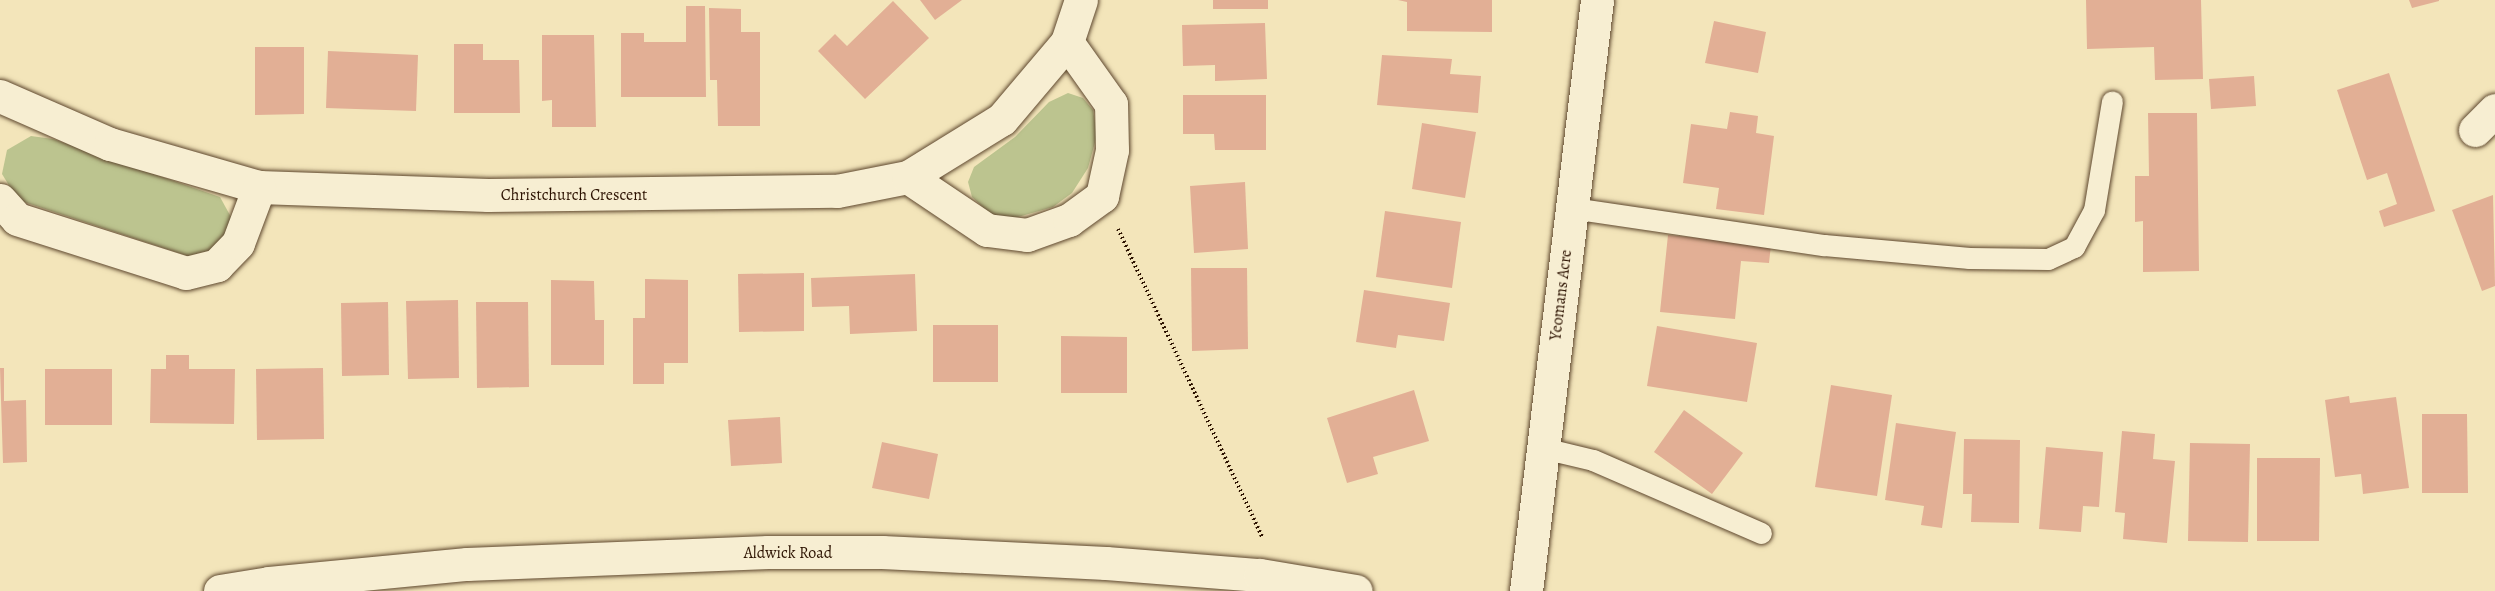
<!DOCTYPE html>
<style>
body{margin:0}
#map{position:relative;width:2495px;height:591px;overflow:hidden;background:#f3e5ba;font-family:Alegreya,serif}
div>[style]{position:absolute}
[style*='--x']{left:calc(var(--x)*1px);top:calc(var(--y)*1px);width:calc(var(--w)*1px);rotate:calc(var(--a)*1deg)}
.green>*{inset:0;background:#bcc48f}
.building>*{inset:0;background:#e2af95}
.path>*{height:4px;margin-top:-2px;transform-origin:0;background:repeating-linear-gradient(90deg,#2c1200 0 1.5px,transparent 0 4.5px)}
.roads{filter:drop-shadow(0 0 2px #5e472e) drop-shadow(0 0 2px #5e472e)}
.service>*{height:21px;margin:-10.5px;padding:0 10.5px;transform-origin:10.5px;border-radius:10.5px;background:#f7eed2}
.minor>*{height:33px;margin:-16.5px;padding:0 16.5px;transform-origin:16.5px;border-radius:16.5px;background:#f7eed2}
.secondary>*{height:33px;margin:-16.5px;padding:0 16.5px;transform-origin:16.5px;border-radius:16.5px;background:#f7eed2}
span{translate:-50% -50%;white-space:nowrap;text-align:center;line-height:1.15;-webkit-text-stroke:4.5px #f7eed2;paint-order:stroke}
.street-label{font-size:16px;color:#2c1200}
</style>
<div id="map">
<div class="green">
<div style="clip-path:polygon(1068px 93px,1083px 98px,1093px 110px,1097px 135px,1088px 168px,1072px 193px,1053px 207px,1018px 217px,993px 217px,972px 197px,968px 182px,974px 167px,1015px 137px,1049px 102px)"></div>
<div style="clip-path:polygon(31px 136px,53px 139px,220px 197px,231px 217px,226px 238px,212px 250px,188px 256px,18px 200px,2px 174px,7px 150px)"></div>
</div>
<div class="building">
<div style="clip-path:polygon(920px 0,962px 0,935px 20px)"></div>
<div style="clip-path:polygon(1213px 0,1268px 0,1268px 9px,1213px 9px)"></div>
<div style="clip-path:polygon(1398px 0,1492px 0,1492px 32px,1407px 31px,1407px 2px)"></div>
<div style="clip-path:polygon(2086px 0,2201px 0,2203px 79px,2155px 80px,2154px 47px,2087px 49px)"></div>
<div style="clip-path:polygon(2409px 0,2439px 0,2439px 1px,2412px 8px)"></div>
<div style="clip-path:polygon(893px 1px,929px 38px,865px 99px,818px 51px,835px 34px,847px 46px)"></div>
<div style="clip-path:polygon(686px 6px,705px 6px,706px 97px,621px 97px,621px 33px,644px 33px,644px 42px,686px 42px)"></div>
<div style="clip-path:polygon(709px 8px,741px 9px,741px 32px,760px 32px,760px 126px,718px 126px,717px 80px,710px 80px)"></div>
<div style="clip-path:polygon(1714px 21px,1766px 32px,1758px 73px,1705px 63px)"></div>
<div style="clip-path:polygon(1265px 23px,1267px 79px,1215px 81px,1215px 65px,1183px 66px,1182px 25px)"></div>
<div style="clip-path:polygon(542px 35px,594px 35px,596px 127px,552px 127px,552px 100px,542px 101px)"></div>
<div style="clip-path:polygon(454px 44px,483px 44px,483px 60px,519px 60px,520px 113px,454px 113px)"></div>
<div style="clip-path:polygon(255px 47px,304px 47px,304px 114px,255px 115px)"></div>
<div style="clip-path:polygon(328px 51px,418px 55px,416px 111px,326px 108px)"></div>
<div style="clip-path:polygon(1382px 55px,1452px 59px,1450px 74px,1481px 76px,1478px 113px,1377px 105px)"></div>
<div style="clip-path:polygon(2389px 73px,2435px 211px,2384px 227px,2379px 211px,2397px 204px,2387px 173px,2367px 180px,2337px 90px)"></div>
<div style="clip-path:polygon(2254px 76px,2256px 106px,2211px 109px,2209px 79px)"></div>
<div style="clip-path:polygon(1183px 95px,1266px 95px,1266px 150px,1215px 150px,1214px 134px,1183px 134px)"></div>
<div style="clip-path:polygon(1730px 112px,1758px 116px,1756px 133px,1774px 136px,1764px 215px,1716px 209px,1719px 188px,1683px 183px,1691px 124px,1727px 129px)"></div>
<div style="clip-path:polygon(2148px 113px,2197px 113px,2199px 271px,2143px 272px,2143px 221px,2135px 222px,2135px 176px,2149px 176px)"></div>
<div style="clip-path:polygon(1422px 123px,1476px 132px,1465px 198px,1412px 189px)"></div>
<div style="clip-path:polygon(1245px 182px,1248px 249px,1194px 253px,1190px 186px)"></div>
<div style="clip-path:polygon(2493px 195px,2495px 286px,2482px 291px,2452px 210px)"></div>
<div style="clip-path:polygon(1385px 211px,1461px 222px,1452px 288px,1376px 277px)"></div>
<div style="clip-path:polygon(1668px 235px,1771px 245px,1769px 263px,1741px 261px,1735px 319px,1660px 312px)"></div>
<div style="clip-path:polygon(1191px 268px,1247px 268px,1248px 349px,1192px 351px)"></div>
<div style="clip-path:polygon(804px 273px,804px 331px,739px 332px,738px 274px)"></div>
<div style="clip-path:polygon(915px 274px,917px 331px,850px 334px,849px 306px,812px 307px,811px 278px)"></div>
<div style="clip-path:polygon(645px 279px,688px 280px,688px 363px,664px 363px,664px 384px,633px 384px,633px 318px,645px 318px)"></div>
<div style="clip-path:polygon(551px 280px,594px 281px,595px 320px,604px 320px,604px 365px,551px 365px)"></div>
<div style="clip-path:polygon(1364px 290px,1450px 303px,1444px 341px,1398px 335px,1396px 348px,1356px 342px)"></div>
<div style="clip-path:polygon(458px 300px,459px 378px,408px 379px,406px 301px)"></div>
<div style="clip-path:polygon(388px 302px,389px 375px,342px 376px,341px 303px)"></div>
<div style="clip-path:polygon(476px 302px,528px 302px,529px 387px,477px 388px)"></div>
<div style="clip-path:polygon(933px 325px,998px 325px,998px 382px,933px 382px)"></div>
<div style="clip-path:polygon(1657px 326px,1757px 343px,1747px 402px,1647px 386px)"></div>
<div style="clip-path:polygon(1061px 336px,1127px 337px,1127px 393px,1061px 393px)"></div>
<div style="clip-path:polygon(166px 355px,189px 355px,189px 369px,235px 369px,234px 424px,150px 423px,151px 369px,166px 369px)"></div>
<div style="clip-path:polygon(0 368px,4px 368px,4px 401px,26px 400px,27px 462px,3px 463px)"></div>
<div style="clip-path:polygon(323px 368px,324px 439px,257px 440px,256px 369px)"></div>
<div style="clip-path:polygon(45px 369px,112px 369px,112px 425px,45px 425px)"></div>
<div style="clip-path:polygon(1831px 385px,1892px 395px,1877px 496px,1815px 487px)"></div>
<div style="clip-path:polygon(1414px 390px,1429px 441px,1373px 457px,1378px 474px,1347px 483px,1327px 418px)"></div>
<div style="clip-path:polygon(2349px 396px,2350px 403px,2396px 397px,2409px 488px,2363px 494px,2361px 474px,2335px 477px,2325px 400px)"></div>
<div style="clip-path:polygon(1684px 410px,1743px 453px,1712px 494px,1654px 452px)"></div>
<div style="clip-path:polygon(2422px 414px,2467px 414px,2468px 493px,2422px 493px)"></div>
<div style="clip-path:polygon(780px 417px,782px 463px,731px 466px,728px 420px)"></div>
<div style="clip-path:polygon(1896px 423px,1956px 432px,1942px 528px,1921px 525px,1924px 506px,1885px 500px)"></div>
<div style="clip-path:polygon(2122px 431px,2155px 434px,2153px 459px,2175px 461px,2167px 543px,2123px 539px,2125px 513px,2115px 512px)"></div>
<div style="clip-path:polygon(1964px 439px,2020px 440px,2019px 523px,1971px 522px,1972px 494px,1963px 494px)"></div>
<div style="clip-path:polygon(882px 442px,938px 454px,929px 499px,872px 488px)"></div>
<div style="clip-path:polygon(2190px 443px,2250px 444px,2248px 542px,2188px 541px)"></div>
<div style="clip-path:polygon(2046px 447px,2103px 452px,2099px 507px,2083px 506px,2081px 532px,2039px 529px)"></div>
<div style="clip-path:polygon(2257px 458px,2320px 458px,2319px 541px,2257px 541px)"></div>
</div>
<div class="path">
<div style="--x:1118;--y:229;--w:341;--a:64.9"></div>
</div>
<div class="roads">
<div class="service">
<div style="--x:1572;--y:208;--w:255;--a:8.4"></div>
<div style="--x:1824;--y:245;--w:146;--a:5.1"></div>
<div style="--x:1969;--y:258;--w:79;--a:0.7"></div>
<div style="--x:2048;--y:259;--w:29;--a:-25"></div>
<div style="--x:2074;--y:247;--w:42;--a:-61.6"></div>
<div style="--x:2094;--y:210;--w:110;--a:-80.6"></div>
<div style="--x:1543;--y:448;--w:51;--a:13.5"></div>
<div style="--x:1593;--y:460;--w:183;--a:23.5"></div>
</div>
<div class="minor">
<div style="--x:0;--y:96;--w:120;--a:23.6"></div>
<div style="--x:110;--y:144;--w:155;--a:16.1"></div>
<div style="--x:259;--y:187;--w:229;--a:2"></div>
<div style="--x:488;--y:195;--w:349;--a:-0.7"></div>
<div style="--x:837;--y:191;--w:72;--a:-11.2"></div>
<div style="--x:908;--y:177;--w:110;--a:-31.7"></div>
<div style="--x:1002;--y:119;--w:101;--a:-49.8"></div>
<div style="--x:1067;--y:42;--w:44;--a:-71.6"></div>
<div style="--x:2475;--y:130;--w:28;--a:-45"></div>
<div style="--x:908;--y:177;--w:95;--a:33.9"></div>
<div style="--x:987;--y:230;--w:40;--a:7.1"></div>
<div style="--x:1027;--y:235;--w:45;--a:-19.7"></div>
<div style="--x:1069;--y:220;--w:41;--a:-36"></div>
<div style="--x:1102;--y:196;--w:47;--a:-77.7"></div>
<div style="--x:1112;--y:150;--w:46;--a:-91.2"></div>
<div style="--x:1111;--y:104;--w:76;--a:-125.4"></div>
<div style="--x:0;--y:200;--w:25;--a:48"></div>
<div style="--x:17;--y:219;--w:177;--a:17.7"></div>
<div style="--x:186;--y:273;--w:32;--a:-14"></div>
<div style="--x:217;--y:265;--w:30;--a:-46"></div>
<div style="--x:238;--y:243;--w:60;--a:-69.4"></div>
<div style="--x:1526;--y:591;--w:595;--a:-83.15"></div>
</div>
<div class="secondary">
<div style="--x:220;--y:591;--w:50;--a:-9.3"></div>
<div style="--x:269;--y:583;--w:199;--a:-5.5"></div>
<div style="--x:467;--y:564;--w:301;--a:-2.3"></div>
<div style="--x:768;--y:552;--w:114;--a:0"></div>
<div style="--x:882;--y:552;--w:224;--a:2.8"></div>
<div style="--x:1106;--y:563;--w:154;--a:4.5"></div>
<div style="--x:1260;--y:575;--w:97;--a:9.5"></div>
</div>
</div>
<div class="street-label">
<span style="left:574px;top:195px">Christchurch Crescent</span>
<span style="left:1561px;top:295px;rotate:-83deg">Yeomans Acre</span>
<span style="left:788px;top:553px">Aldwick Road</span>
</div>
</div>
